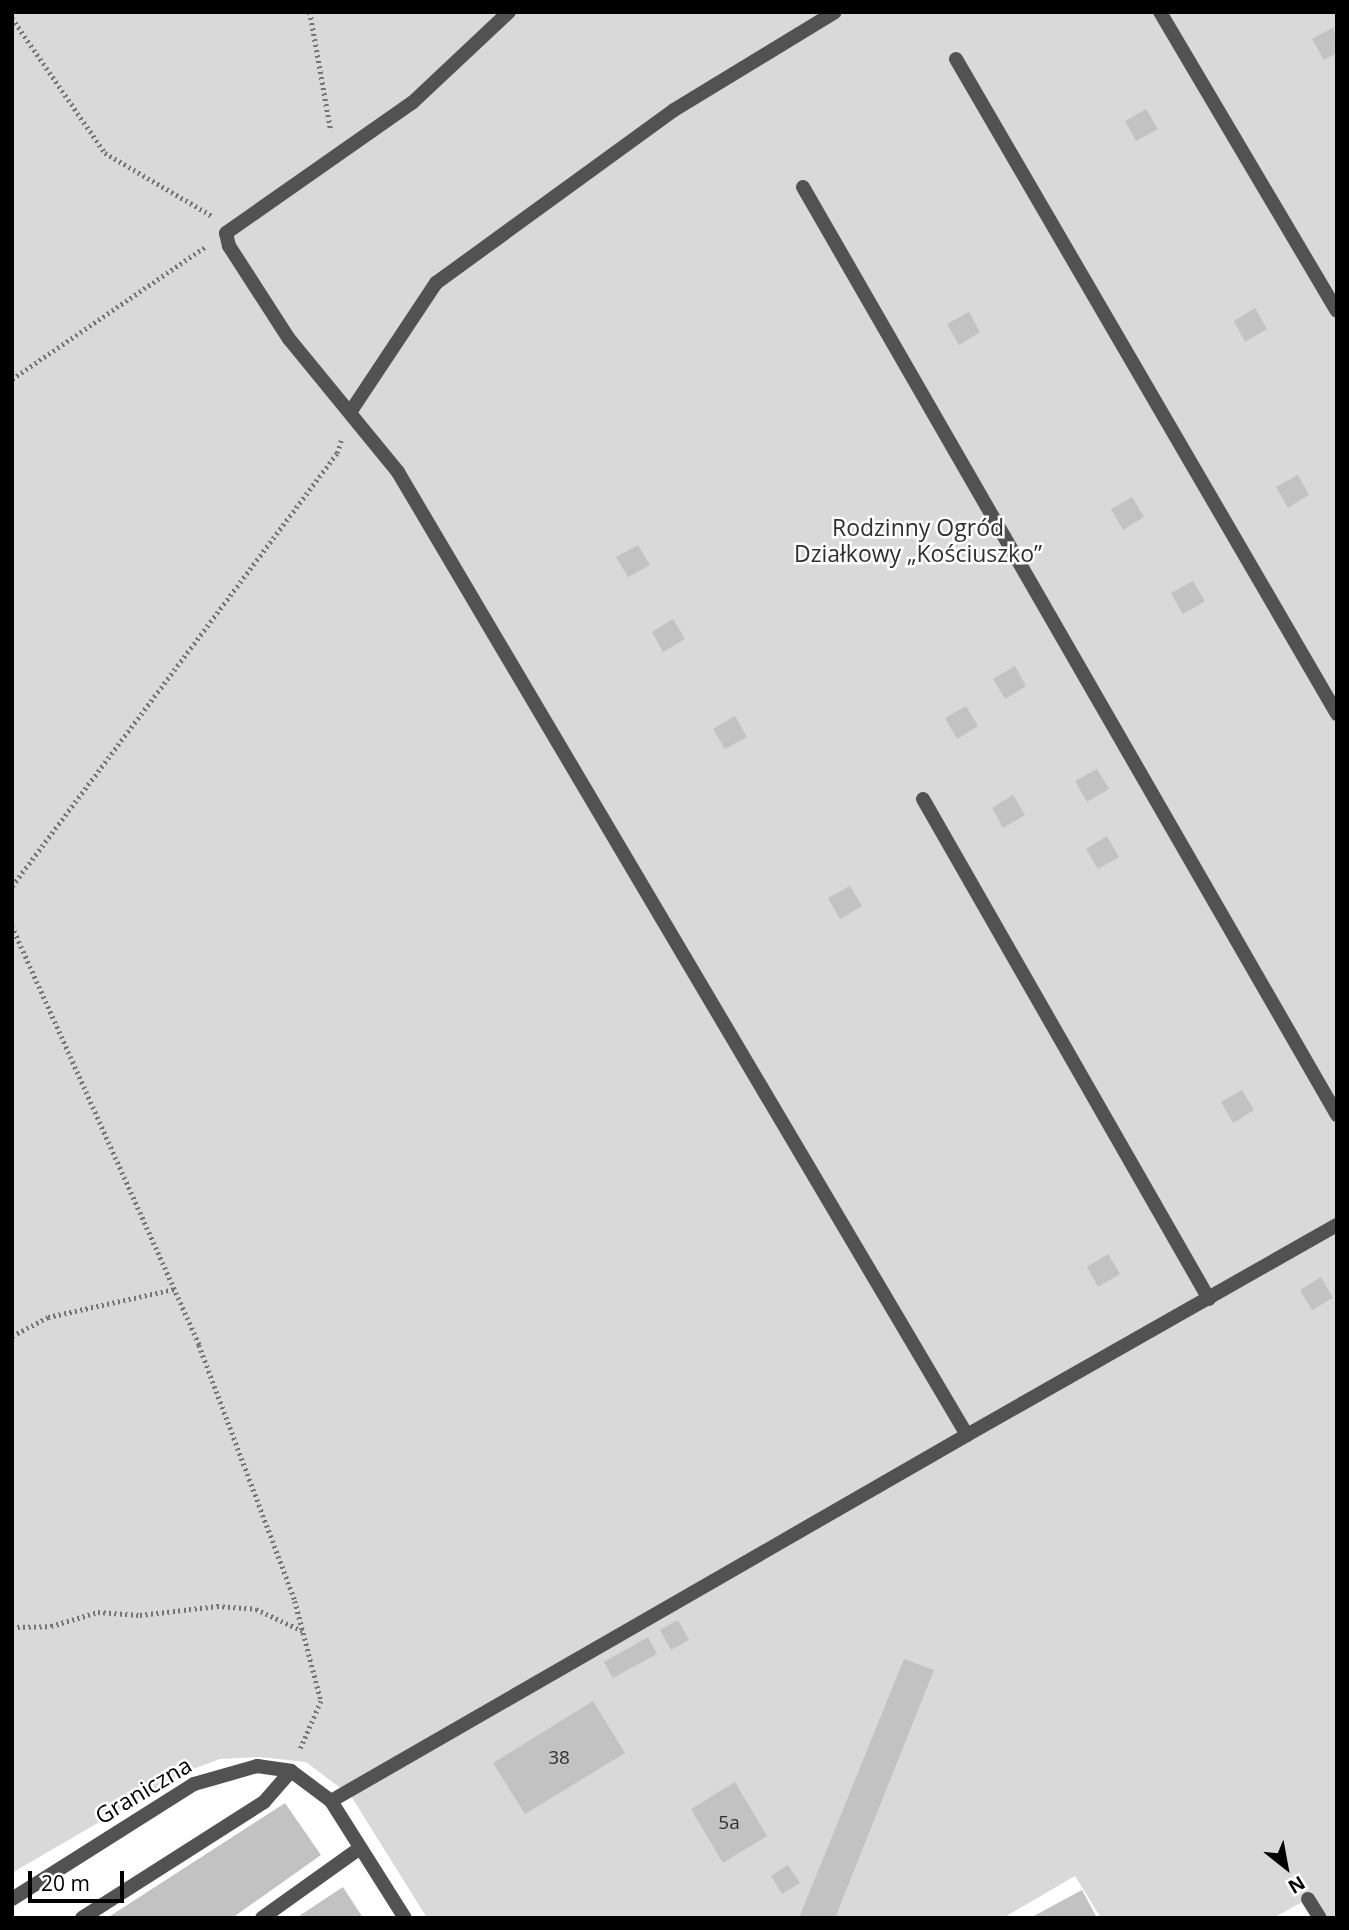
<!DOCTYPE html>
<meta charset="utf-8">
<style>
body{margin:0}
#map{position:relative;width:1349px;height:1930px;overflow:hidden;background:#fff;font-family:"Open Sans",sans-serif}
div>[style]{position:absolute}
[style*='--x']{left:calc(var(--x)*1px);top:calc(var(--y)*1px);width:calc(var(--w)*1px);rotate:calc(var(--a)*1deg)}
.green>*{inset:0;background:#d9d9d9}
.building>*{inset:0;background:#c2c2c2}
.path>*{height:4.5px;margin-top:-2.25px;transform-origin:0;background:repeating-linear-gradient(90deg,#747474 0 2px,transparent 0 5.5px)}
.service>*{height:14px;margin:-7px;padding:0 7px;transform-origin:7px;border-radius:7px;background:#525252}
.minor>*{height:14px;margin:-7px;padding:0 7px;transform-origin:7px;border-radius:7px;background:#525252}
span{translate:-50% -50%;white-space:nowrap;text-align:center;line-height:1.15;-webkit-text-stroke:5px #fff;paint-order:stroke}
.number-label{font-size:19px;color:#303030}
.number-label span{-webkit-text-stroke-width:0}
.park-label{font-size:23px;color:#303030}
.street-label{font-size:23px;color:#000}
.frame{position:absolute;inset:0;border:14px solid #000;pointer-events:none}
.north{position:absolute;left:1251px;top:1832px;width:70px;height:70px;-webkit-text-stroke:5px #fff;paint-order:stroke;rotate:149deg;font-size:19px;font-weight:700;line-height:28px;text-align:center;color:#000}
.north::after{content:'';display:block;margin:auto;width:24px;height:32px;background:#000;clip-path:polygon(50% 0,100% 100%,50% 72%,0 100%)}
.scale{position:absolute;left:28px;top:1871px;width:96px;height:32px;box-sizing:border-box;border:4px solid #000;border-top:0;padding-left:9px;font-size:21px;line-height:24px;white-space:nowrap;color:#000;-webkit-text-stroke:5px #fff;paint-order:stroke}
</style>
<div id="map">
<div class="green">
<div style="clip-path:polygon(12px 12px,1337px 12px,1337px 1918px,1320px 1918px,1308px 1899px,1273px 1918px,1101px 1918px,1075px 1876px,1003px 1918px,427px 1918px,351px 1796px,306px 1762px,259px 1757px,220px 1759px,185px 1772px,12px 1873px)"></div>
</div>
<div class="building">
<div style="clip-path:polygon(1334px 27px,1337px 53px,1324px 60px,1312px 39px)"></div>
<div style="clip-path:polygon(1146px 109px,1158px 129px,1136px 141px,1125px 121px)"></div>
<div style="clip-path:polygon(1255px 308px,1267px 329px,1245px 342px,1234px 321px)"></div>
<div style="clip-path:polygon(969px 312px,980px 332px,959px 345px,947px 324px)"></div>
<div style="clip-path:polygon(1298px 475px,1309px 495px,1288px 508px,1276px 487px)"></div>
<div style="clip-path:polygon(1132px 497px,1144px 517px,1123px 530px,1111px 509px)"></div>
<div style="clip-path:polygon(638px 545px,650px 565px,628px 577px,616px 557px)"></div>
<div style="clip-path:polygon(1193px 581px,1205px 601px,1183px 614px,1171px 593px)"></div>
<div style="clip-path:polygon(673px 619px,685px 639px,663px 652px,652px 632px)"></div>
<div style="clip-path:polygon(1015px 666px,1026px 686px,1005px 699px,993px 679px)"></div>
<div style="clip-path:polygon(966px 706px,978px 726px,957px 739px,945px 718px)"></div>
<div style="clip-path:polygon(735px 716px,747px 737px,725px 749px,713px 729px)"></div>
<div style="clip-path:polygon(1097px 769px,1109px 789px,1087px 802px,1075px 781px)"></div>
<div style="clip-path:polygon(1013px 795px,1025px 815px,1003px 828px,992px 808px)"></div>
<div style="clip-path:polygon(1107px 836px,1119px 857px,1098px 869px,1086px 849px)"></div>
<div style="clip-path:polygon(850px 886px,862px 906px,840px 919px,828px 898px)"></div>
<div style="clip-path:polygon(1242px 1090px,1254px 1110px,1233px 1123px,1221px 1102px)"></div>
<div style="clip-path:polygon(1108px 1254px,1120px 1274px,1098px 1287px,1087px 1267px)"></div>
<div style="clip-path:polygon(1321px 1277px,1333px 1298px,1312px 1310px,1300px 1290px)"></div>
<div style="clip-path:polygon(678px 1620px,689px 1640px,671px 1650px,660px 1630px)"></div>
<div style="clip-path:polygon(648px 1637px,657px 1654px,613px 1678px,604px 1662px)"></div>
<div style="clip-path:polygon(904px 1659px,934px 1670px,835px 1918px,799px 1918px)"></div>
<div style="clip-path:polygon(593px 1701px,625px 1753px,525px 1814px,493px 1763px)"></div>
<div style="clip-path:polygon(735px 1782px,767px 1836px,723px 1863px,691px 1809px)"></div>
<div style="clip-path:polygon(285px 1803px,321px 1855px,232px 1918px,107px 1918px)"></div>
<div style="clip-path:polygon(788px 1865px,800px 1883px,782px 1894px,771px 1876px)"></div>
<div style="clip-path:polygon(343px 1887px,363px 1918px,296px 1918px)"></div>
<div style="clip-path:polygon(1082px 1890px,1097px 1918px,1030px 1918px)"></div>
</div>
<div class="path">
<div style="--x:310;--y:12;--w:121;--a:80"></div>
<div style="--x:12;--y:18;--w:164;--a:55.4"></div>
<div style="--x:105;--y:153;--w:126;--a:30.4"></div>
<div style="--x:12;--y:379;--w:235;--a:-34.4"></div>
<div style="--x:12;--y:886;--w:541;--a:-53.11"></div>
<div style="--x:337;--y:453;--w:16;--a:-72"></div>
<div style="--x:12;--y:926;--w:459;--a:65.9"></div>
<div style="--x:199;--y:1345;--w:273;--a:69.4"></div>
<div style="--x:295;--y:1601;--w:103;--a:75.4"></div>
<div style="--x:321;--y:1701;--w:53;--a:113.2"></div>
<div style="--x:12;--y:1336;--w:41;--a:-27.8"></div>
<div style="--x:48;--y:1317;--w:129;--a:-12.5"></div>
<div style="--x:12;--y:1627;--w:39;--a:-1"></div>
<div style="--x:51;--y:1626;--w:49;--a:-16.6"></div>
<div style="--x:98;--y:1612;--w:42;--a:4.1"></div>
<div style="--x:140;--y:1615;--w:78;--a:-6.7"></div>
<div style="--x:217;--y:1606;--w:39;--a:4"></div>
<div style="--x:256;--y:1609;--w:52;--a:25.1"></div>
</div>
<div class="service">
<div style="--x:1160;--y:12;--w:347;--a:59.4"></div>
<div style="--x:956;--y:59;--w:758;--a:59.81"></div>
<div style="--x:803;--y:187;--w:1071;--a:60.08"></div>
<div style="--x:351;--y:411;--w:154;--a:-56.4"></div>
<div style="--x:436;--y:283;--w:294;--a:-36"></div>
<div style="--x:674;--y:110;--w:188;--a:-31.3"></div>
<div style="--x:923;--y:799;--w:576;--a:60.23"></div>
<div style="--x:967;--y:1435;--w:425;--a:-29.6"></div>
<div style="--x:331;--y:1801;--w:734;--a:-29.92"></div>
<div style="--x:967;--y:1435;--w:1119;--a:-120.58"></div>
<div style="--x:398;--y:472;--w:172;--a:-129.3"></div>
<div style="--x:289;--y:339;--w:111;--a:-122.8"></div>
<div style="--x:229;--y:246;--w:13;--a:-103"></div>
<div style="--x:226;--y:233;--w:227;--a:-35"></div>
<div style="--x:412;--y:103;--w:133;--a:-43.2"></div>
<div style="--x:1308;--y:1899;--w:22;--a:58"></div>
<div style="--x:82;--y:1918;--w:216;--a:-32.5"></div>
<div style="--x:264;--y:1802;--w:41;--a:-48.9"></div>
<div style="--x:262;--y:1918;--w:120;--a:-35.5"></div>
</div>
<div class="minor">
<div style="--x:12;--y:1899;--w:215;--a:-32.3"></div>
<div style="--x:194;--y:1784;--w:66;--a:-15.9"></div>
<div style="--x:257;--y:1766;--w:34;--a:8"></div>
<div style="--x:291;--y:1771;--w:50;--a:36.9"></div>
<div style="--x:331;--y:1801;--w:138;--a:57.7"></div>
</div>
<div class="number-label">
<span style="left:559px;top:1758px">38</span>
<span style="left:729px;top:1823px">5a</span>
</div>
<div class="park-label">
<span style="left:918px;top:540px">Rodzinny Ogród<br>Działkowy „Kościuszko”</span>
</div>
<div class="street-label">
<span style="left:143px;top:1790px;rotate:-31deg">Graniczna</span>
</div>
<div class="frame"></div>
<div class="north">N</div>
<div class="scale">20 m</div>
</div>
